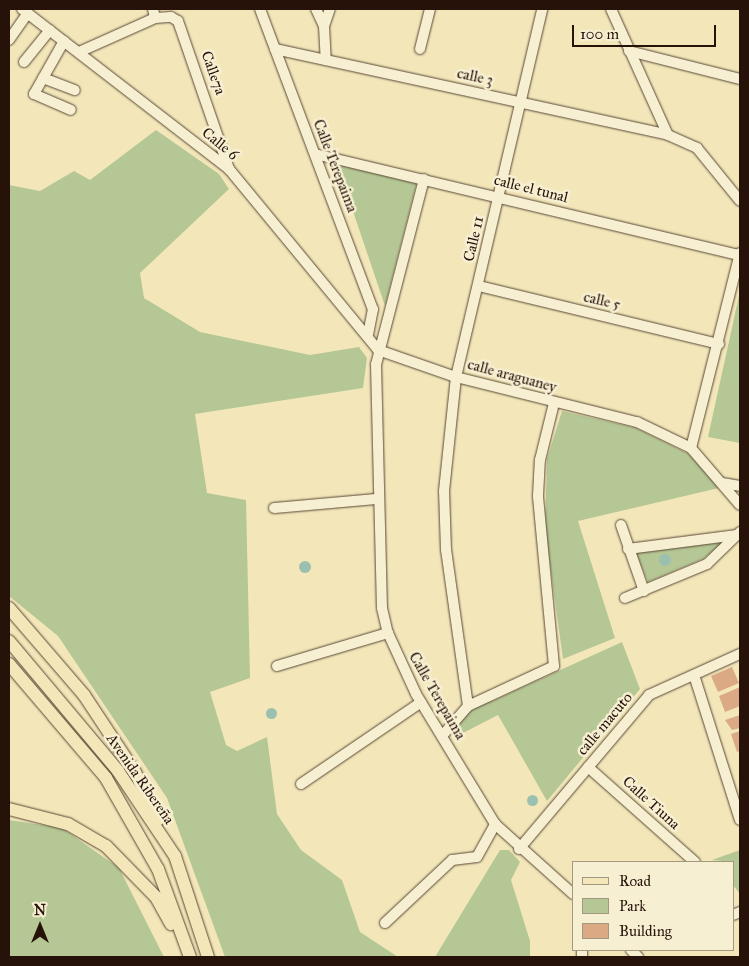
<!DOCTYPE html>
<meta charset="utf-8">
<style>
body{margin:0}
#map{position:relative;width:749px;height:966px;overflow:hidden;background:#f3e7ba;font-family:"IM FELL Great Primer",serif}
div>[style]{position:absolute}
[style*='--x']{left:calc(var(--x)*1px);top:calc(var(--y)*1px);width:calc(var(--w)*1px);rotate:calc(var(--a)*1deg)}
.green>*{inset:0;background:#b5c794}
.water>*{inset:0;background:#9bc0b0}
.round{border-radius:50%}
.building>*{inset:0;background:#dbaa85}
.roads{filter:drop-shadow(0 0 1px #594735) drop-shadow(0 0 1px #594735)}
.minor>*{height:10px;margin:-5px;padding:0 5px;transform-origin:5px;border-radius:5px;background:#f7efd2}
.major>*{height:12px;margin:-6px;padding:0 6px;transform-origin:6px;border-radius:6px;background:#f3e7ba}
span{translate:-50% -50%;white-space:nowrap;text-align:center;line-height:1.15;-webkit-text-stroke:5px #f7efd2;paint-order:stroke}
.street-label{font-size:15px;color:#261209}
.frame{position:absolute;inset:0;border:10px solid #261209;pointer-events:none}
.legend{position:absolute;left:572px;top:861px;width:162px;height:90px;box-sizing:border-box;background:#f7efd2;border:1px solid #a39782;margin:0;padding:6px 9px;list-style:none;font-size:15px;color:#261209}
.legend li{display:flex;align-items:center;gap:10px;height:25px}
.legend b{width:25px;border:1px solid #a39782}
.north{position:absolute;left:15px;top:901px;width:50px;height:50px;-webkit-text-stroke:4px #f7efd2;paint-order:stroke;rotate:0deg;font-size:14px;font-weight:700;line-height:20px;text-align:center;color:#261209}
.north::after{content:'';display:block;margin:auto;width:18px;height:22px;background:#261209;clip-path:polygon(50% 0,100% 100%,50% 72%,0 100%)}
.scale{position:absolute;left:572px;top:25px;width:144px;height:22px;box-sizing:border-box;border:2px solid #261209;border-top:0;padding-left:6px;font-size:15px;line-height:18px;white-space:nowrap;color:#261209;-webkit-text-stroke:4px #f7efd2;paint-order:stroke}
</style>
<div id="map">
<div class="green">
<div style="clip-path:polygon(156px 130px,219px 174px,229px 189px,140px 273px,144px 298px,200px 332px,310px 355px,359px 347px,367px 358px,363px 388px,195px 414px,207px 493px,246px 500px,250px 678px,210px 692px,226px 745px,237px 751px,267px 737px,277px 814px,301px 850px,342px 880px,360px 932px,398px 957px,225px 957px,167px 798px,58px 636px,9px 596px,9px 185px,40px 191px,74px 171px,90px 180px)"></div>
<div style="clip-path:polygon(337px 164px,417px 182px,385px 306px,381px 294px)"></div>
<div style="clip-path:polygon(740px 291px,740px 443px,708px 437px)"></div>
<div style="clip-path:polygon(562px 411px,636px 428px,689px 454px,719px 488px,578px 521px,615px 638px,563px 659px,545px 529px,547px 459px)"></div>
<div style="clip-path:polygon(730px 538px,703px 559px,648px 582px,636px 553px)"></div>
<div style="clip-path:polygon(622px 642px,640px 689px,547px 801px,498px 715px,463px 733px,457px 727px,469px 707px,488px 699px,490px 702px)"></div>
<div style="clip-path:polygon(9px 820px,62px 828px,119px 868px,164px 957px,9px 957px)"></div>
<div style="clip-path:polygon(500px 850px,509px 850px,520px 862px,511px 880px,530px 941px,530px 957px,435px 957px)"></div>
<div style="clip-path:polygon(740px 850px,740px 894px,733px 885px,733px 862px,712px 860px)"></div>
</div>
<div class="water">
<div class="round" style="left:659px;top:554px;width:12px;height:12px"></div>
<div class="round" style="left:299px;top:561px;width:12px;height:12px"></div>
<div class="round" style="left:265.5px;top:707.5px;width:11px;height:11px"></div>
<div class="round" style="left:526.5px;top:794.5px;width:11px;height:11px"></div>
</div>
<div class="building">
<div style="clip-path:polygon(732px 667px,739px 683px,718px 692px,711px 676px)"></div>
<div style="clip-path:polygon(740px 687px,740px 706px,725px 712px,719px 696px)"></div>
<div style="clip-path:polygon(740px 715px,740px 728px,732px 730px,725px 720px)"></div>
<div style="clip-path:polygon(740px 731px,740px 751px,737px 752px,731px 734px)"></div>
</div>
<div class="roads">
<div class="minor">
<div style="--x:22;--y:9;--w:262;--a:37.7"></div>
<div style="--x:229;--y:169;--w:234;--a:50.5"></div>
<div style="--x:378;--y:350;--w:83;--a:19.1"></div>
<div style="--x:456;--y:377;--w:378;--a:-76.8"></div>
<div style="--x:153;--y:9;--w:9;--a:77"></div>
<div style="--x:155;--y:18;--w:16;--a:-4"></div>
<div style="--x:171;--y:17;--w:8;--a:30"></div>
<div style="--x:178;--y:21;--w:157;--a:71"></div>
<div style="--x:260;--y:9;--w:321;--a:69.4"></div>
<div style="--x:373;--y:309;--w:25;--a:101"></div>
<div style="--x:316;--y:9;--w:19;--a:65"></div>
<div style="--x:324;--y:26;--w:34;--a:87"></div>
<div style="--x:611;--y:9;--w:138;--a:65.7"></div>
<div style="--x:668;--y:135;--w:32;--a:24"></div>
<div style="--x:697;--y:148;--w:68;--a:50.9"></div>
<div style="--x:324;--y:26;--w:18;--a:-71"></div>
<div style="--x:9;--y:40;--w:33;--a:-55"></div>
<div style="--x:64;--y:41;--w:61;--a:119.5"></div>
<div style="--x:34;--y:94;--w:40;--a:23.4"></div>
<div style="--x:275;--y:49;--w:402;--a:12.3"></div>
<div style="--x:420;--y:49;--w:41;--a:-76"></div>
<div style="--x:629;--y:51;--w:114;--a:14.2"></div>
<div style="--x:79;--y:52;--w:83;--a:-24.1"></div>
<div style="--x:24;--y:62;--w:41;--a:-50.9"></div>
<div style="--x:43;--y:78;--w:34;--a:21"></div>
<div style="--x:315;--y:154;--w:437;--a:13.4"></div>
<div style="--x:424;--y:179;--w:191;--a:104.5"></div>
<div style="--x:376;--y:364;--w:244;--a:88.6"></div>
<div style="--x:382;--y:608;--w:26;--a:77"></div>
<div style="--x:388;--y:633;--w:67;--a:65.3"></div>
<div style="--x:416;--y:694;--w:152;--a:58.7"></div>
<div style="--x:495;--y:824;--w:105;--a:41.9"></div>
<div style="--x:479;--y:286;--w:247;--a:13.6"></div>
<div style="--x:691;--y:448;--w:201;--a:-75.9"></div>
<div style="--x:722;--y:483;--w:18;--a:9"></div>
<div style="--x:274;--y:508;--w:103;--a:-5"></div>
<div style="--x:621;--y:525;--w:70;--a:70.8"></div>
<div style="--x:628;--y:549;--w:110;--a:-7.3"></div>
<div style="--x:625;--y:598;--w:89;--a:-22.5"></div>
<div style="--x:707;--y:564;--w:46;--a:-44.1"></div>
<div style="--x:277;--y:666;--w:116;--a:-16.6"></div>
<div style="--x:694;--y:675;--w:152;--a:72.4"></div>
<div style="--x:468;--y:706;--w:95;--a:-24.9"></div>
<div style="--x:554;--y:666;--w:171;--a:-95.4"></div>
<div style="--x:538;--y:496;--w:36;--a:-87"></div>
<div style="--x:540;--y:460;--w:59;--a:-76.2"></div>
<div style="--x:442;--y:736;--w:40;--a:-49"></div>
<div style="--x:468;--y:706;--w:158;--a:-98"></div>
<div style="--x:446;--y:550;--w:59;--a:-91.9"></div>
<div style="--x:444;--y:491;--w:115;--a:-84"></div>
<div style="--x:456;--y:377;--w:187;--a:14"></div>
<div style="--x:637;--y:422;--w:60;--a:25.7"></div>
<div style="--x:691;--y:448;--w:75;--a:49.3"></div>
<div style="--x:588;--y:767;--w:143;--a:41.6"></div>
<div style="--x:301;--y:784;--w:145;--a:-34.3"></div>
<div style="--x:519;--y:849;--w:202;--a:-49.8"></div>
<div style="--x:649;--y:695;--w:100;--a:-24.3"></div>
<div style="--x:733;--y:915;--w:8;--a:-23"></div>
<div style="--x:385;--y:923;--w:92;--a:-43.2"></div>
<div style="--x:452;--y:860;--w:25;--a:-7"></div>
<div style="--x:477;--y:857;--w:38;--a:-61"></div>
<div style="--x:582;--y:950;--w:7;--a:90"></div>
<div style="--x:631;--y:950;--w:10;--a:45"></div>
</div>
<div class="major">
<div style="--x:9;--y:608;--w:115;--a:49.2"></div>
<div style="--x:84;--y:695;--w:92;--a:56.5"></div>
<div style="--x:135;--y:772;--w:53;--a:64.4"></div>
<div style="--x:9;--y:641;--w:170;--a:50"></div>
<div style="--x:118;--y:771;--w:102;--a:56.2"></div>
<div style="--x:175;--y:856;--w:106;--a:71.9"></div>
<div style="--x:9;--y:664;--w:150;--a:49.6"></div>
<div style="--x:106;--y:778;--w:105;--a:60.3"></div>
<div style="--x:158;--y:869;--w:94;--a:70"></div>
<div style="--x:9;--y:809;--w:61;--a:14.3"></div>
<div style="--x:68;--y:824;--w:44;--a:30.1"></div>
<div style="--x:106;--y:846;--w:71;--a:45.6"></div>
<div style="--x:156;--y:897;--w:31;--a:61"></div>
</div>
</div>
<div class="street-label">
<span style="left:213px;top:73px;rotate:70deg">Calle7a</span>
<span style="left:475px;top:77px;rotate:12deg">calle 3</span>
<span style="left:220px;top:144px;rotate:39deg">Calle 6</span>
<span style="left:335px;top:166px;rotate:69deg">Calle Terepaima</span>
<span style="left:531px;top:189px;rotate:14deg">calle el tunal</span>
<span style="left:474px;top:239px;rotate:-77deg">Calle 11</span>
<span style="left:602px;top:301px;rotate:13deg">calle 5</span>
<span style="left:512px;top:376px;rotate:15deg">calle araguaney</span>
<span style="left:437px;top:696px;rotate:60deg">Calle Terepaima</span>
<span style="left:605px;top:724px;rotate:-50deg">calle macuto</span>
<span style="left:140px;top:779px;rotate:55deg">Avenida Ribereña</span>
<span style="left:651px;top:803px;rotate:42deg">Calle Tiuna</span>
</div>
<div class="frame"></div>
<ul class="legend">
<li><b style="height:6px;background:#f3e7ba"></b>Road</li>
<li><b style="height:14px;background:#b5c794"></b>Park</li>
<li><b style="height:14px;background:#dbaa85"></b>Building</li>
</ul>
<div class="north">N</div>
<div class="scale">100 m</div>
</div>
